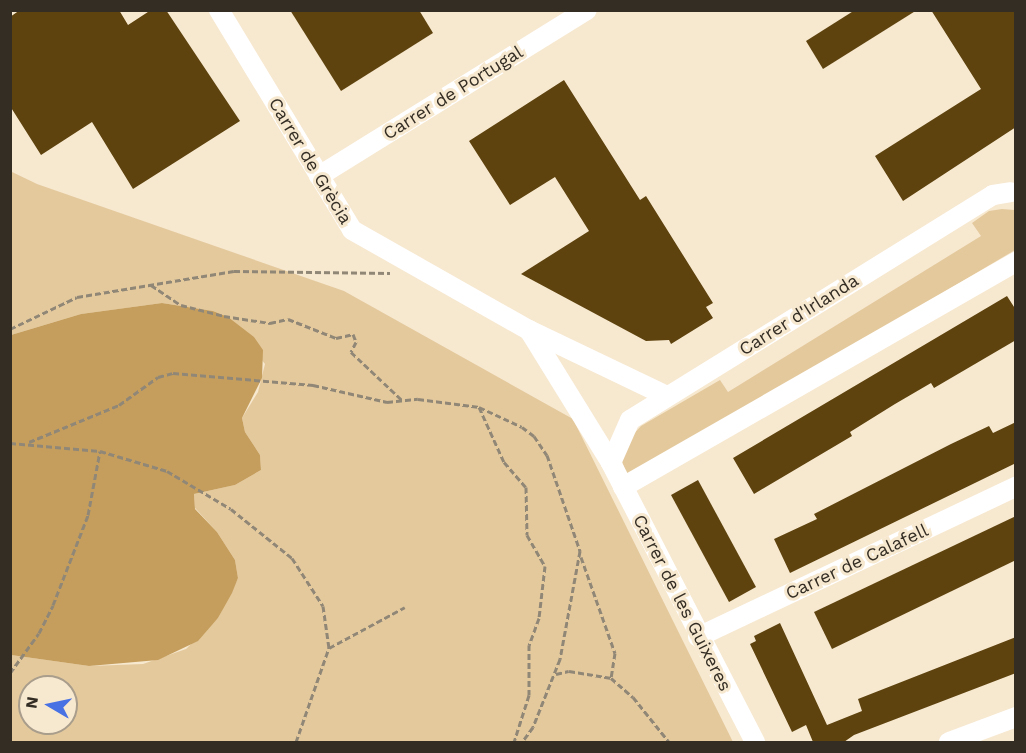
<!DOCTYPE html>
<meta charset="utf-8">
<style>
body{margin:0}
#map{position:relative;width:1026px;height:753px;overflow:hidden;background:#f7e8d0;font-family:"Work Sans",sans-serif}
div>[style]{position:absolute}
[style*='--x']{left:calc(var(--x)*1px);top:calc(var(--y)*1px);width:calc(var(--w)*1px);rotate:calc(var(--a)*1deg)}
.green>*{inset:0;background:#e4c99d}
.forest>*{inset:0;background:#c59e5d}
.building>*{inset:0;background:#5e430e}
.path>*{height:3px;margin-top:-1.5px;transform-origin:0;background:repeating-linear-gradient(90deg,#918777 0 6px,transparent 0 9px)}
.street>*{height:20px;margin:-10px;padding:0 10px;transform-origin:10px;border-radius:10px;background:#fff}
span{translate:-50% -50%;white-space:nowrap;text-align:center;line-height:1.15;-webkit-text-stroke:6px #f7e8d0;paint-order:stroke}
.street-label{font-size:18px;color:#332d24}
.frame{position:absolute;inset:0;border:12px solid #332d24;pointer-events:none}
.north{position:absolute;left:18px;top:675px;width:60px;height:60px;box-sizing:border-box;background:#f7e8d0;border:2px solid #a99d8b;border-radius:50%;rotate:279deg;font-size:16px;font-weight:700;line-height:24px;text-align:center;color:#332d24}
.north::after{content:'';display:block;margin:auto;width:21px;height:27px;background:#4871e3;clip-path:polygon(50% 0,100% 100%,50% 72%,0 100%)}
</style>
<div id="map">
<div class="green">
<div style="clip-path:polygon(evenodd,10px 171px,37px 184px,344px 291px,573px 419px,733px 742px,11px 742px,11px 655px,89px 666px,143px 664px,186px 649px,218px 618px,238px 578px,235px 560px,217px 532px,195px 508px,194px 494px,235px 485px,261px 470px,260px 455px,245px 432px,242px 418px,258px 392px,265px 364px,228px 317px,213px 311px,162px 303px,81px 314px,11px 335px,10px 171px,30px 687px,66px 687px,66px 723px,30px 723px,30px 687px)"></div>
<div style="clip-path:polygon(1002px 209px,1015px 210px,1015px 250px,628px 479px,622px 461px,630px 438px,641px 426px,720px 380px,728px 392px,981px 236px,972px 223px,989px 211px)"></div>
</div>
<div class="forest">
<div style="clip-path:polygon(162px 303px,213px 311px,228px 317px,254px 337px,263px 350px,262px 378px,242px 418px,245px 432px,260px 455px,261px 470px,235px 485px,194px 494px,195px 509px,217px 532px,235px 560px,238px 578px,232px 593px,218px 618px,198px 641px,158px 660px,89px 666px,11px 655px,11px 335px,81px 314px)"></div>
</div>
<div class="building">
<div style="clip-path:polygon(20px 10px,119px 10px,128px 25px,151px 10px,166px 10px,240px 121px,133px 189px,92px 122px,41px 155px,10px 106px,10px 17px)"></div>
<div style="clip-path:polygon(290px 10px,419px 10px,433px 33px,341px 91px)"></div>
<div style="clip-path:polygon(855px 10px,917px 10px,823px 69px,806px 41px)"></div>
<div style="clip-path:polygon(931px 10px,1016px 10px,1016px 127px,903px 201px,875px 156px,981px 89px)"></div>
<div style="clip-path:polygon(564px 80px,640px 200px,646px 196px,713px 303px,706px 307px,713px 318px,671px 344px,669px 340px,646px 341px,521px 274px,589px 231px,555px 177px,510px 205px,469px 141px)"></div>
<div style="clip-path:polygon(1007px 296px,1016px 310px,1016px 340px,934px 388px,931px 383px,895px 404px,850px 432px,852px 436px,754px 494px,733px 458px)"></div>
<div style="clip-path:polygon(1016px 422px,1016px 463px,790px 573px,774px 539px,817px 519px,814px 514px,951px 444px,989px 426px,993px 433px)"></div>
<div style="clip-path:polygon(698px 480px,756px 587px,729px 602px,671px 495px)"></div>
<div style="clip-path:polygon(1016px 516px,1016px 560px,832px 649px,814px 612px)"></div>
<div style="clip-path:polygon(780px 623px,827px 725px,862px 711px,858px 699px,1016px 637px,1016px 673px,854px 735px,844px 742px,813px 742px,806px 725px,792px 732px,750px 644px,756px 641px,754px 636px)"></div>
</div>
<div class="path">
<div style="--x:151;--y:285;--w:36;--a:34"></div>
<div style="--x:181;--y:305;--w:44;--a:14.3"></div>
<div style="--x:224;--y:316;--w:47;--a:8.7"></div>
<div style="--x:270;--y:323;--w:18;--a:-13"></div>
<div style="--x:288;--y:319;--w:52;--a:21.6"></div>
<div style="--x:336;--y:338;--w:17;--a:-13"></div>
<div style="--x:353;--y:334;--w:9;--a:69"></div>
<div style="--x:356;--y:342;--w:11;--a:117"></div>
<div style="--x:351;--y:352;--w:70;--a:43.3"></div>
<div style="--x:10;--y:329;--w:74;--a:-25.5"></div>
<div style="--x:77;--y:297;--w:159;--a:-9.4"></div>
<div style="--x:234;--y:271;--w:156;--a:0.7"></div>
<div style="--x:479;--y:407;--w:60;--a:65.6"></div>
<div style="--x:504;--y:462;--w:33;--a:49"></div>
<div style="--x:526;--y:487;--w:48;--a:88.8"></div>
<div style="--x:527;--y:535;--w:36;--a:60"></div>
<div style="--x:545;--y:566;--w:52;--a:96.6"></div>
<div style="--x:539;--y:618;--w:29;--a:110"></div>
<div style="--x:529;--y:645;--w:50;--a:90"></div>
<div style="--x:529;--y:695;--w:49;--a:107.7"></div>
<div style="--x:29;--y:442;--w:97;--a:-22.3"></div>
<div style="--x:119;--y:405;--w:48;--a:-35.7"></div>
<div style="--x:158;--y:377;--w:16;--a:-15"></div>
<div style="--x:173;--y:373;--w:141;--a:4.9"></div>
<div style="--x:313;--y:385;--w:76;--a:12.9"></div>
<div style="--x:387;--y:402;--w:31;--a:-6"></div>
<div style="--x:418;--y:399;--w:62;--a:7.5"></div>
<div style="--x:479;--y:407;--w:47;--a:24.9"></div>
<div style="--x:522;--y:427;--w:15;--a:37"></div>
<div style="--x:534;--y:436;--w:23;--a:56"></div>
<div style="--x:547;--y:455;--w:102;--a:71"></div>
<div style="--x:580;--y:551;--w:110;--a:100.5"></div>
<div style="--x:560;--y:659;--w:73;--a:111.7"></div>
<div style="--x:533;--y:727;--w:19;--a:126"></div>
<div style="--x:10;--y:443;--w:90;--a:5.1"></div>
<div style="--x:100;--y:451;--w:70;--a:16.6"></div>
<div style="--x:167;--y:471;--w:74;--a:30.7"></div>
<div style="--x:231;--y:509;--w:78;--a:38.8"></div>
<div style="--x:292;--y:558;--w:57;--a:57.1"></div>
<div style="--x:323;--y:606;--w:42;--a:81.9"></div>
<div style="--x:581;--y:557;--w:102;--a:70.5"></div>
<div style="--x:615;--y:653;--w:25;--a:99"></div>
<div style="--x:10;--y:673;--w:49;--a:-54.1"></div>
<div style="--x:39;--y:633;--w:31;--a:-63"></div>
<div style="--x:53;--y:605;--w:97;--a:-68.7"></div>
<div style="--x:88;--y:515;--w:65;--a:-79.4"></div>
<div style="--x:556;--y:674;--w:13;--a:-13"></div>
<div style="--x:569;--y:671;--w:43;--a:9.5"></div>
<div style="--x:611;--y:678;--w:29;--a:41"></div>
<div style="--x:633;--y:697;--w:58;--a:51.3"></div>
<div style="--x:296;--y:742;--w:100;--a:-70.7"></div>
<div style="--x:329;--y:648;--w:86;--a:-28.3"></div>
</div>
<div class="street">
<div style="--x:219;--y:10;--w:257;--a:58.8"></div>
<div style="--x:352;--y:230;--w:203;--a:29.5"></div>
<div style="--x:529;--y:330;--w:156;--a:58.3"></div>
<div style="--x:611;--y:463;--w:314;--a:62.7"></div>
<div style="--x:319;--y:176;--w:315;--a:-31.8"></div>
<div style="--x:529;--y:330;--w:153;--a:25.6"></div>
<div style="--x:611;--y:463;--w:47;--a:-66.2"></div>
<div style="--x:630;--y:420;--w:427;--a:-31.8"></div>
<div style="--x:993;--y:195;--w:18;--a:-9"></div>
<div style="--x:623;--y:487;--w:453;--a:-29.8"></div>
<div style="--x:698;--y:637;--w:352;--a:-25.3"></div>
<div style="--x:949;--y:742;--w:72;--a:-20.5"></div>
</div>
<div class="street-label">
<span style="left:453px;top:93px;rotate:-32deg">Carrer de Portugal</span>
<span style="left:310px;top:161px;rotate:59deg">Carrer de Grècia</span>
<span style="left:799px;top:315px;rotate:-32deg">Carrer d'Irlanda</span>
<span style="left:857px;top:562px;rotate:-25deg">Carrer de Calafell</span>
<span style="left:682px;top:603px;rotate:63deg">Carrer de les Guixeres</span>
</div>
<div class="frame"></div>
<div class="north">N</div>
</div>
